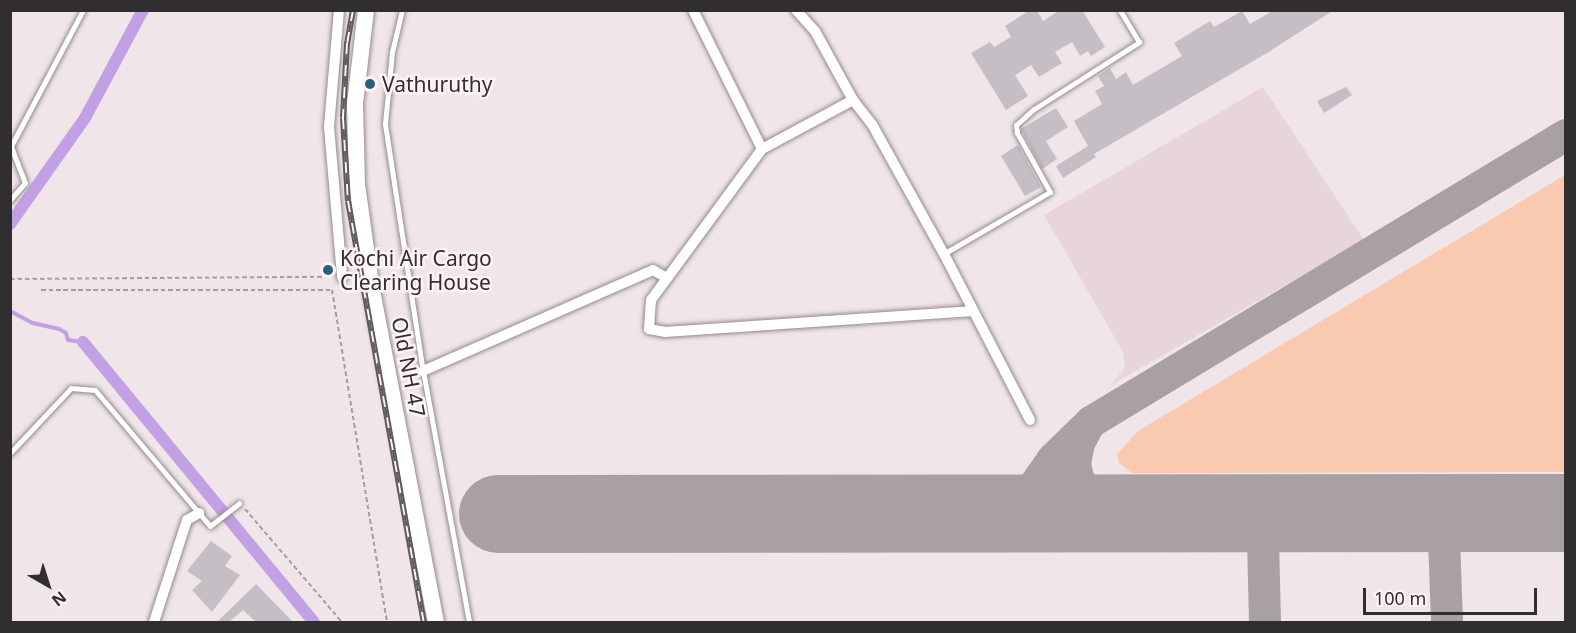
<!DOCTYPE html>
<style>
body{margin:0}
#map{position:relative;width:1576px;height:633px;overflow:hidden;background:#f0e6e9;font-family:"Noto Sans",sans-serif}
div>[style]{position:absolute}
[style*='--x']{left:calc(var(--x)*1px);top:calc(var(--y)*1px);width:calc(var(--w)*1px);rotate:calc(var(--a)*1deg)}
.built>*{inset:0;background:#e7d5da}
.green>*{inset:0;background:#f9cab0}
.stream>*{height:4px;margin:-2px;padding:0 2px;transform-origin:2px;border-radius:2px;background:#c2a0e4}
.canal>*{height:12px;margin:-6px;padding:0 6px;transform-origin:6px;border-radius:6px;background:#c2a0e4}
.taxiway>*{height:32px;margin:-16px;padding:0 16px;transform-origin:16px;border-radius:16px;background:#a8a0a2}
.runway>*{height:78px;margin:-39px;padding:0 39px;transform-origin:39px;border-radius:39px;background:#a8a0a2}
.building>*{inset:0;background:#c5bec4}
.path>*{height:2px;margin-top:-1px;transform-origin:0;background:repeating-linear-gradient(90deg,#a49d9f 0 4.5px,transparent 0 7.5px)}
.roads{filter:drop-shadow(0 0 2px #948a8d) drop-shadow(0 0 2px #948a8d)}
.service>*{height:5px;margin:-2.5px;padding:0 2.5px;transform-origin:2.5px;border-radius:2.5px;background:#fff}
.minor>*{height:10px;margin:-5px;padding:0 5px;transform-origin:5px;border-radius:5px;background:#fff}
.primary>*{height:16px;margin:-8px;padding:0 8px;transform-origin:8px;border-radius:8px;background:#fff}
.rail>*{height:6px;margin-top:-3px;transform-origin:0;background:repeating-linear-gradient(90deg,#fef3f6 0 11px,#5f5a5c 0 22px);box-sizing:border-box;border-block:2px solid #5f5a5c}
.dots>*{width:16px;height:16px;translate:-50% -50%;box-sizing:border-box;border:3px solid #fef3f6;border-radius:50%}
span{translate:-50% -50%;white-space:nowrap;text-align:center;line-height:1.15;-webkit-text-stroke:5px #fef3f6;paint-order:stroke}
.poi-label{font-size:21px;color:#312e2f}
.left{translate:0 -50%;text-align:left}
.street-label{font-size:21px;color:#312e2f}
.frame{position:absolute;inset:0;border:12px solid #312e2f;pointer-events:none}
.north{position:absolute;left:18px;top:555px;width:60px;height:60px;-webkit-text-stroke:4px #fef3f6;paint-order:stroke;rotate:141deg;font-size:16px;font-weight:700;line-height:24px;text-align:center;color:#312e2f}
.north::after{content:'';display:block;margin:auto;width:21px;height:27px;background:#312e2f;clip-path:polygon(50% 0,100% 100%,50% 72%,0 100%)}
.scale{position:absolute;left:1363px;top:588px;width:174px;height:27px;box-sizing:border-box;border:3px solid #312e2f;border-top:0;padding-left:8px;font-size:18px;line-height:21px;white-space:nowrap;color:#312e2f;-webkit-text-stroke:4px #fef3f6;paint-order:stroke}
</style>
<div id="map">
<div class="built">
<div style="clip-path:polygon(1263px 87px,1364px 240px,1111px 385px,1125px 367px,1123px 352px,1044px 215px)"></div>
</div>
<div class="green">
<div style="clip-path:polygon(1565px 175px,1565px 472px,1132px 473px,1119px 463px,1117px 454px,1138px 431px)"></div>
</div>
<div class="stream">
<div style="--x:10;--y:311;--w:26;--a:28"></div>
<div style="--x:33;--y:323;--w:27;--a:13"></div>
<div style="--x:59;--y:329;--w:8;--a:30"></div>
<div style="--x:66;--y:333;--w:7;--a:74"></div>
<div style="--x:68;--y:340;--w:15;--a:8"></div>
</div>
<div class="canal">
<div style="--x:10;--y:224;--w:130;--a:-54.7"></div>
<div style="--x:85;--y:118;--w:123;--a:-61.8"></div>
<div style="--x:83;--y:342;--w:363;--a:50.5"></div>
</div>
<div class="taxiway">
<div style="--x:1087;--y:428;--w:17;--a:118"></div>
<div style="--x:1079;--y:443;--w:21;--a:101"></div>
<div style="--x:1075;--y:464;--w:14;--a:78"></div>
<div style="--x:1078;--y:478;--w:13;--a:63"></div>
<div style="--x:1084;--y:490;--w:24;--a:33"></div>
<div style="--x:1104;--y:503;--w:36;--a:16"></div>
<div style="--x:963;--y:514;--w:57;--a:-12.1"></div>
<div style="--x:1019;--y:502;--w:13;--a:-42"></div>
<div style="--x:1029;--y:493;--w:42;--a:-54.8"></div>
<div style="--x:1053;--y:459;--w:53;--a:-44.2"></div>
<div style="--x:1091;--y:422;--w:555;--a:-31.14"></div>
<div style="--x:1245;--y:514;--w:17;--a:40"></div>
<div style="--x:1258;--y:525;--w:16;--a:72"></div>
<div style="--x:1263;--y:540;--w:82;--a:88.6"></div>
<div style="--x:1426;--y:514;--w:16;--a:38"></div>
<div style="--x:1439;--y:524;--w:16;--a:72"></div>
<div style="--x:1444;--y:539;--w:83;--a:87.9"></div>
</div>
<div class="runway">
<div style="--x:498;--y:514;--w:1068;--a:-0.05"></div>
</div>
<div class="building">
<div style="clip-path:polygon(1030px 10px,1037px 10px,1043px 21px,1060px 10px,1082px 10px,1105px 47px,1091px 56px,1088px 51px,1080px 56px,1072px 42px,1055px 52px,1062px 63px,1039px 77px,1031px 65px,1015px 75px,1028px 96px,1006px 110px,971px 53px,990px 42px,994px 47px,1011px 37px,1005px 26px)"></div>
<div style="clip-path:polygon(1274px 10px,1334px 10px,1267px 53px,1094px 154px,1096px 157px,1063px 178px,1056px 166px,1088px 146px,1074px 121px,1102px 104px,1095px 91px,1104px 86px,1098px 76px,1110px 68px,1116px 79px,1126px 72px,1133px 85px,1182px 56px,1174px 43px,1210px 21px,1214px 27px,1242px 11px,1250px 24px)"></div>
<div style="clip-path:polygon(1346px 87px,1352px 95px,1324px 113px,1317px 101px)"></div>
<div style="clip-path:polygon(1056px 108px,1068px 127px,1046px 141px,1057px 159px,1042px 169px,1021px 129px)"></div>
<div style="clip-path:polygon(1018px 145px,1041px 187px,1025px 196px,1001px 156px)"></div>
<div style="clip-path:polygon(211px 541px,232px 556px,225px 566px,240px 575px,212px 612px,192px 590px,202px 581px,187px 571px)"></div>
<div style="clip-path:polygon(256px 584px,293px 622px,256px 622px,243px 610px,229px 622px,217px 622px)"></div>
</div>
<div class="path">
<div style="--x:10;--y:279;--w:320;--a:-0.4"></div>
<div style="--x:41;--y:290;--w:291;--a:0"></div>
<div style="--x:332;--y:290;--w:337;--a:80.6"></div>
<div style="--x:245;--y:509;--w:149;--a:49.4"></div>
</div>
<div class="roads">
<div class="service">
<div style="--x:402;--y:10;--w:43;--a:103.4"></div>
<div style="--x:392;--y:52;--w:72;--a:95.6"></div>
<div style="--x:385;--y:124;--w:250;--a:81.3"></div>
<div style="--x:423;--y:371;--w:255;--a:79.6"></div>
<div style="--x:10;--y:200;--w:23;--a:-49"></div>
<div style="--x:25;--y:183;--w:40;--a:-111"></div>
<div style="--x:11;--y:146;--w:154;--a:-62.1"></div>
<div style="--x:945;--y:253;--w:121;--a:-30.2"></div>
<div style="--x:1050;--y:192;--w:68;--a:-119.2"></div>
<div style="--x:1017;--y:133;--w:8;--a:-97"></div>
<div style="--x:1016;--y:125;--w:24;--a:-42"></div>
<div style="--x:1034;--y:109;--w:125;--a:-32.5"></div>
<div style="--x:1139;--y:42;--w:37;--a:-121"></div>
<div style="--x:10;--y:453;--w:89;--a:-46.8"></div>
<div style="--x:71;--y:388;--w:24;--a:5"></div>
<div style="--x:95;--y:390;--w:178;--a:49.8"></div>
<div style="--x:210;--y:526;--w:37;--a:-38"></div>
</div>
<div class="minor">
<div style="--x:339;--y:10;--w:117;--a:94.9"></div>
<div style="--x:329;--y:127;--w:151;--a:85"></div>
<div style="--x:693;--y:10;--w:155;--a:63.6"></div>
<div style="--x:796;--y:10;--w:28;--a:48"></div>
<div style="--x:815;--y:31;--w:79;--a:61.2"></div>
<div style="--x:853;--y:100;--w:33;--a:52"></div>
<div style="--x:873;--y:126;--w:146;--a:61"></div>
<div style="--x:944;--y:254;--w:187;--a:62.6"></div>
<div style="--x:853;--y:100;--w:103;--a:151.7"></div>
<div style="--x:762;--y:149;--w:187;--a:126.3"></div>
<div style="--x:651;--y:300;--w:29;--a:94"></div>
<div style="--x:649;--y:329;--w:17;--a:10"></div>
<div style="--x:666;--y:332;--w:307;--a:-3.9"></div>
<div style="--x:423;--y:371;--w:251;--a:-23.7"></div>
<div style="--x:653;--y:270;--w:16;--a:30"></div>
<div style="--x:154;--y:622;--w:107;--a:-72.1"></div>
<div style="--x:187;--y:520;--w:14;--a:-30"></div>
</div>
<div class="primary">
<div style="--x:366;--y:10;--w:94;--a:96.7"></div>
<div style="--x:355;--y:103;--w:81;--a:88.6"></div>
<div style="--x:357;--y:184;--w:102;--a:82.1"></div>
<div style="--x:371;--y:285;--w:343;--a:79.1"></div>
</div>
</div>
<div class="rail">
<div style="--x:353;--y:10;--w:34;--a:100"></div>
<div style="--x:347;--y:43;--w:75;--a:93.1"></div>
<div style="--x:343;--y:118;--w:83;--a:86.6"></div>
<div style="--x:348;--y:201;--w:428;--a:79.8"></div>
</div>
<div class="dots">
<div style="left:370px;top:84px;background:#266179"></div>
<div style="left:328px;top:270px;background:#266179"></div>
</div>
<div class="poi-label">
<span class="left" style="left:382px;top:84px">Vathuruthy</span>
<span class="left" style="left:340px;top:270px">Kochi Air Cargo<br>Clearing House</span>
</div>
<div class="street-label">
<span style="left:409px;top:367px;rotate:79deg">Old NH 47</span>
</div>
<div class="frame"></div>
<div class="north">N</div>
<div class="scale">100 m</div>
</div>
